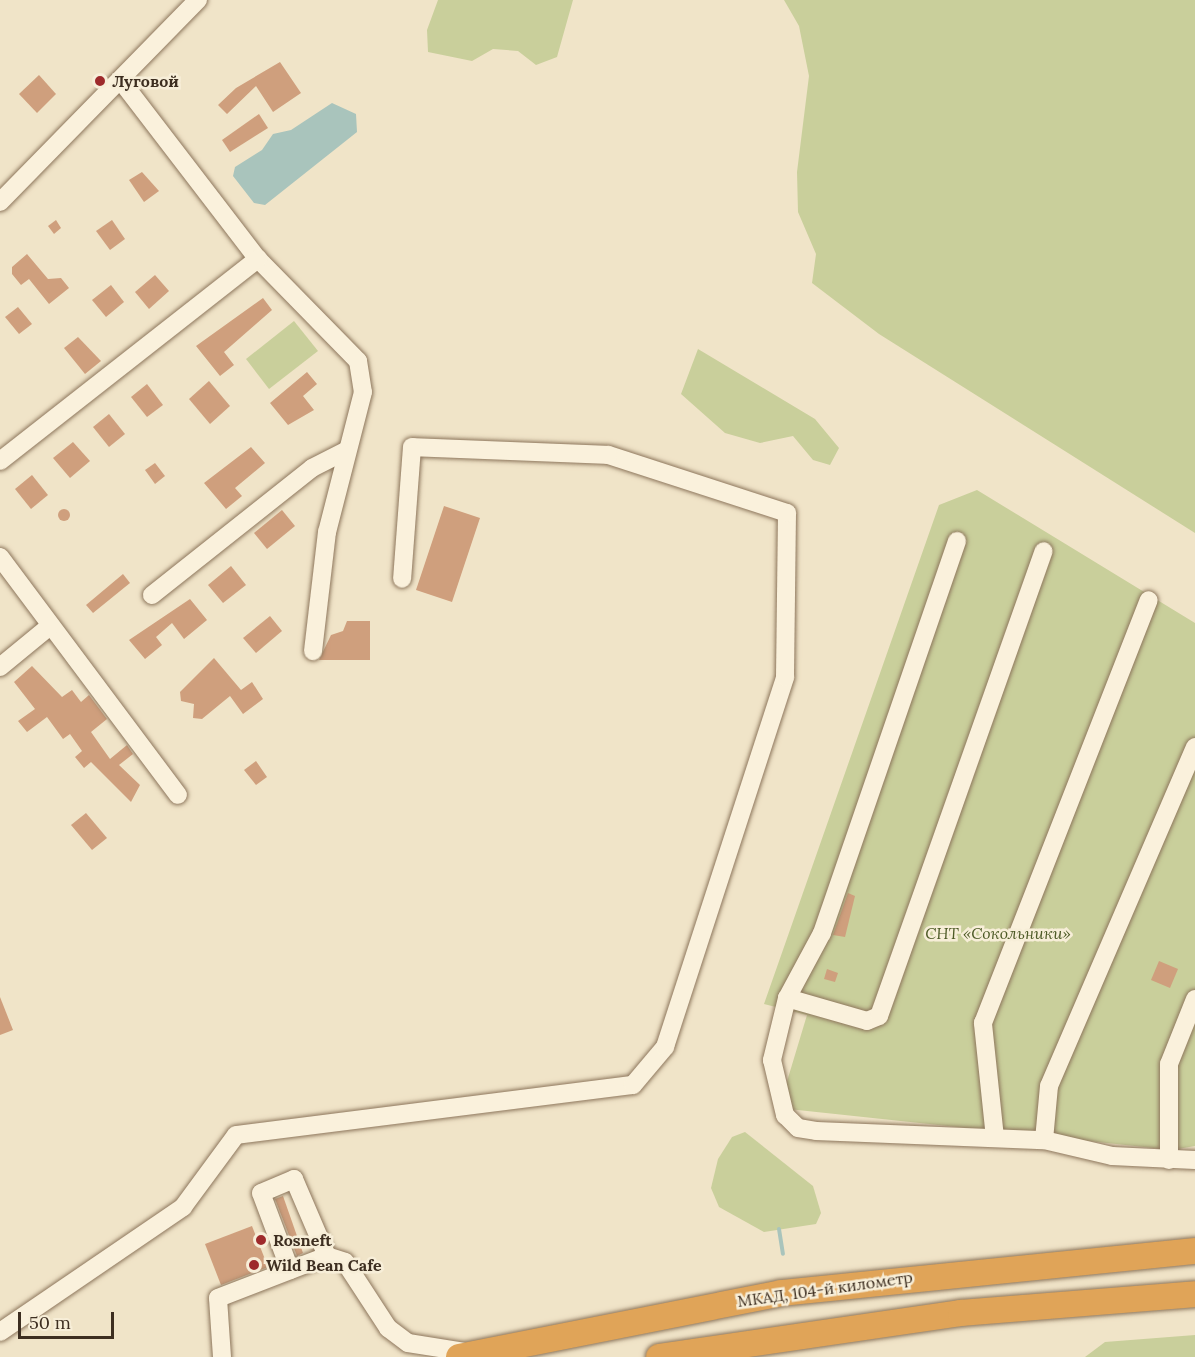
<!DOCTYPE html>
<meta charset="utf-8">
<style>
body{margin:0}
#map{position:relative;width:1195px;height:1357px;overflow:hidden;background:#f0e4c8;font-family:Lora,serif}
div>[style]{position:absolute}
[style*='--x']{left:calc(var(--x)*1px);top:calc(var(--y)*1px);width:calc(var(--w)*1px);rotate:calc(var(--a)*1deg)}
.green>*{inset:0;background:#c9cf9b}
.water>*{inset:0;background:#a9c4bc}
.stream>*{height:4px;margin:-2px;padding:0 2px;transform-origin:2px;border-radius:2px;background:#a9c4bc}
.building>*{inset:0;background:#cf9f7d}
.round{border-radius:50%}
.roads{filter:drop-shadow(0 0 2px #8d765c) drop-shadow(0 0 2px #8d765c)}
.minor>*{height:18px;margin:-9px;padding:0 9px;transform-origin:9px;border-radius:9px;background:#faf1dc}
.highway>*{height:26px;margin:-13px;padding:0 13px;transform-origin:13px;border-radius:13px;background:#e0a458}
.dots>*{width:16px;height:16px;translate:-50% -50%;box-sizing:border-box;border:3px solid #f7eed8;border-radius:50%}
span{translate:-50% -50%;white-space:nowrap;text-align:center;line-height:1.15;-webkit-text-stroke:5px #f7eed8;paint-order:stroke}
.poi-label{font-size:16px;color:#3d2e20;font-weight:700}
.left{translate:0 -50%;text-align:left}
.park-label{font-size:16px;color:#4d5a26;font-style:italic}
.street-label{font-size:16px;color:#3d2e20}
.scale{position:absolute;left:18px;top:1312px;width:96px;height:27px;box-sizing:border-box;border:3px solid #3d2e20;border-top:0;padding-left:8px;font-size:18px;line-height:21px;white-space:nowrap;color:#3d2e20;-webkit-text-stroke:4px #f7eed8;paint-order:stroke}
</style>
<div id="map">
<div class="green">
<div style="clip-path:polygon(438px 0,573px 0,557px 57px,536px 65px,518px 51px,493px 49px,472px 61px,428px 52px,427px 30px)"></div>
<div style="clip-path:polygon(784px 0,1195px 0,1195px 533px,879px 334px,812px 283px,816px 254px,798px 212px,797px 172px,809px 76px,799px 26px)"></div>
<div style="clip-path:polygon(294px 321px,318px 351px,269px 389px,246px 359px)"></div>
<div style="clip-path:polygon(698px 349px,815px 419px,839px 448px,830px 465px,813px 460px,793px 436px,760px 443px,725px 433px,681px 394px)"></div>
<div style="clip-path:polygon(977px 490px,1195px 623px,1195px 1146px,1172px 1150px,779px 1108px,807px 1015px,764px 1004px,939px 505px)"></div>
<div style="clip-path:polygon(745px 1132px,813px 1186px,821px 1213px,816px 1224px,764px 1232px,719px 1207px,711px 1188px,718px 1159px,732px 1137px)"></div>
<div style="clip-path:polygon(1195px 1335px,1195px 1357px,1085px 1357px,1105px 1342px)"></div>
</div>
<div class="water">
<div style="clip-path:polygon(332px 103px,356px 114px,357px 132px,265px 205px,254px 203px,233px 176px,235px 167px,262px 150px,273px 134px,291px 130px)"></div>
</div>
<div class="stream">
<div style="--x:779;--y:1229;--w:25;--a:81"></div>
</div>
<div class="building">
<div style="clip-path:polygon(280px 62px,301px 93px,273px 112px,256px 86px,227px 114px,218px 105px,236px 88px)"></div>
<div style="clip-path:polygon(39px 75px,56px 94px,37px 113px,19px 94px)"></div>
<div style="clip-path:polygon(259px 114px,268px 128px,230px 152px,222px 140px)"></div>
<div style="clip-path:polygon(142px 172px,159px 191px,144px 202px,129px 180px)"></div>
<div style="clip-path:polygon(56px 220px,61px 228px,54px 234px,48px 226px)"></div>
<div style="clip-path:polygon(112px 220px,125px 239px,110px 250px,96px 231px)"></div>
<div style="clip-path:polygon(27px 254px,48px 279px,61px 278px,69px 288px,49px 304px,29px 279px,21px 285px,12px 274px,12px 267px)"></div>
<div style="clip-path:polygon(155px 275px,169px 291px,149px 309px,135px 292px)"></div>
<div style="clip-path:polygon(111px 285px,124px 302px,106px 317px,92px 300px)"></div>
<div style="clip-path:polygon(263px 298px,272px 310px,224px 352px,234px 365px,220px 376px,196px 346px)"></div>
<div style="clip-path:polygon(18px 307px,32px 324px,19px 334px,5px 317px)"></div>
<div style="clip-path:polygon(78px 337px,101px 361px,85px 374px,64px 348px)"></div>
<div style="clip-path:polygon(307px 372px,317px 384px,303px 396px,314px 410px,288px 425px,270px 403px)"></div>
<div style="clip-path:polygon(209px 381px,230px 406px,210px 424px,189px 399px)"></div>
<div style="clip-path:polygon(147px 384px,163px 405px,147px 417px,131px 397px)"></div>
<div style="clip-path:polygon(109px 414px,125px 434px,109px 447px,93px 427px)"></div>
<div style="clip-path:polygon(73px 442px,90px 461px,70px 478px,53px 458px)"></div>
<div style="clip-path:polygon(251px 447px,265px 463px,235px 488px,242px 496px,226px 509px,204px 483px)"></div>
<div style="clip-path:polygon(155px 463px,165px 476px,155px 484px,145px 470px)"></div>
<div style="clip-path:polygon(32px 475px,48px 495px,31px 509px,15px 489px)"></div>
<div style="clip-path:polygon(444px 506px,480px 518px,452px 602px,416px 590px)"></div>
<div class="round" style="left:58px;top:509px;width:12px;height:12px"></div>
<div style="clip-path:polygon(282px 510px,295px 526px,267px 549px,254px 533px)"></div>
<div style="clip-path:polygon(231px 566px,246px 585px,223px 603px,208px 585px)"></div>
<div style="clip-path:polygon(123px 574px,130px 583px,93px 613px,86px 605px)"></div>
<div style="clip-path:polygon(190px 599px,207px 620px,184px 639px,172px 623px,156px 637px,162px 645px,145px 659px,129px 640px)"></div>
<div style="clip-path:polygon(270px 616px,282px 631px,256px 653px,243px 638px)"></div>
<div style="clip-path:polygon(347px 621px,370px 621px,370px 660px,319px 660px,331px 635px,343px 631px)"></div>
<div style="clip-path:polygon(214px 658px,241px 690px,252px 682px,263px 699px,243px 714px,230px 696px,202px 719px,193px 718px,194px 704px,181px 701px,180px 692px)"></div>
<div style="clip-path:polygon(32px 666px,62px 697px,72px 690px,81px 702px,89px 695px,107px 719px,91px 732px,110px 759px,127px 745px,133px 754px,119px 765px,140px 785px,131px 802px,91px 762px,84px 768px,75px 757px,82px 751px,70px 734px,63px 739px,47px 717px,27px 732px,18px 721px,35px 709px,14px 682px)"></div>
<div style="clip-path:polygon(256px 761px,267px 777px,256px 785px,244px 770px)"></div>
<div style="clip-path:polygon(86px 813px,107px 838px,92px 850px,71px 825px)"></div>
<div style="clip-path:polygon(848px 893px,855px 896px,845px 937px,833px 935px)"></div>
<div style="clip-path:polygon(1159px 961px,1178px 969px,1170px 988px,1151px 980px)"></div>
<div style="clip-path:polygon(827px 969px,838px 973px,835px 982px,824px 979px)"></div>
<div style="clip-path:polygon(0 997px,13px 1030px,0 1035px)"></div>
<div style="clip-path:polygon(283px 1196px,303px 1253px,297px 1256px,275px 1199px)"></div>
<div style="clip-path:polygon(252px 1226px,268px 1267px,221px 1285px,205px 1244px)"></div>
</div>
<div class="roads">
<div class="minor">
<div style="--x:122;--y:82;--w:223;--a:52.5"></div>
<div style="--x:258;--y:259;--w:143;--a:45.6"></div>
<div style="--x:358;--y:361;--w:31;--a:81"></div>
<div style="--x:363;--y:392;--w:145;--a:104.4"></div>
<div style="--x:327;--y:532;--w:120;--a:96.7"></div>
<div style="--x:0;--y:202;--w:283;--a:-45.6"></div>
<div style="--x:0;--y:461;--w:328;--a:-38.1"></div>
<div style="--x:957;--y:541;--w:415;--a:109"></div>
<div style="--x:822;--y:933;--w:74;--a:118.3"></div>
<div style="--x:787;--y:998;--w:64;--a:103.6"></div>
<div style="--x:772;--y:1060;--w:57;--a:76.7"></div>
<div style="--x:785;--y:1115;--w:18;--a:45"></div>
<div style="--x:798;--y:1128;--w:18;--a:9"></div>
<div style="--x:816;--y:1131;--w:228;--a:2.3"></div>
<div style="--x:1044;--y:1140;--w:70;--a:13.2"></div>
<div style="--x:1112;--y:1156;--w:83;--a:2.8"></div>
<div style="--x:0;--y:557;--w:297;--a:53.2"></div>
<div style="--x:152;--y:595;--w:204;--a:-38.4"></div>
<div style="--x:312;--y:468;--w:37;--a:-27"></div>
<div style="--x:0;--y:667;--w:65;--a:-39.4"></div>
<div style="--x:787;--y:998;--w:83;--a:16"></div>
<div style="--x:867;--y:1021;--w:13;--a:-23"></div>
<div style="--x:879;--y:1016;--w:493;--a:-70.5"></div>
<div style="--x:995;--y:1138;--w:116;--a:-96"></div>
<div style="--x:983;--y:1023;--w:454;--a:-68.6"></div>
<div style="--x:1044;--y:1140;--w:54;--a:-84.7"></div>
<div style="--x:1049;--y:1086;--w:369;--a:-66.7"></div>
<div style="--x:1169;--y:1160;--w:96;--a:-90"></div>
<div style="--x:1169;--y:1064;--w:70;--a:-68.2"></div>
<div style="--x:290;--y:1270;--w:82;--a:-110.6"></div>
<div style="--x:261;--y:1193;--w:36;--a:-23"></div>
<div style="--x:294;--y:1179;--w:84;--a:66.8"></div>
<div style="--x:0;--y:1332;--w:222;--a:-34.3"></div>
<div style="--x:183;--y:1207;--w:89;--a:-53.6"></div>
<div style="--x:236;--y:1135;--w:400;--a:-7.2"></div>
<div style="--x:633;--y:1085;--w:50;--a:-49.9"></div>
<div style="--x:665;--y:1047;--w:389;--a:-72"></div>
<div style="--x:785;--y:677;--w:164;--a:-89.3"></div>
<div style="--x:787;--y:513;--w:188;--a:-162"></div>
<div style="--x:608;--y:455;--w:196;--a:-177.7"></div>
<div style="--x:412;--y:447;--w:132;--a:94.3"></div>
<div style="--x:222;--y:1357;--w:59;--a:-93.9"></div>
<div style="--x:218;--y:1298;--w:117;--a:-21.1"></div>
<div style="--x:327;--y:1256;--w:19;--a:18"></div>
<div style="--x:345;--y:1262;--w:79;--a:56.9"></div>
<div style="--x:388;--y:1328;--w:25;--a:37"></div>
<div style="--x:408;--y:1343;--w:65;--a:8.9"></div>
</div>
<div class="highway">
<div style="--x:459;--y:1357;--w:328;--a:-11.2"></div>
<div style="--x:781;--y:1293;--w:416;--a:-5.8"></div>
<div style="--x:659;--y:1357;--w:305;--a:-8.3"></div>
<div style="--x:961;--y:1313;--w:235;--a:-4.6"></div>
</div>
</div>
<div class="dots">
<div style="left:100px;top:81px;background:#9e2a2b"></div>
<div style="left:261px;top:1240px;background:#9e2a2b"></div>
<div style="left:254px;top:1265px;background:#9e2a2b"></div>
</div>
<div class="poi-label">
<span class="left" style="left:112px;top:81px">Луговой</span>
<span class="left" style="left:273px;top:1240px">Rosneft</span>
<span class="left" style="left:266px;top:1265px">Wild Bean Cafe</span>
</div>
<div class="park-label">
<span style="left:998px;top:933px">СНТ «Сокольники»</span>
</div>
<div class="street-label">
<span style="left:825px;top:1289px;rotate:-8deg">МКАД, 104-й километр</span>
</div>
<div class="scale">50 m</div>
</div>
